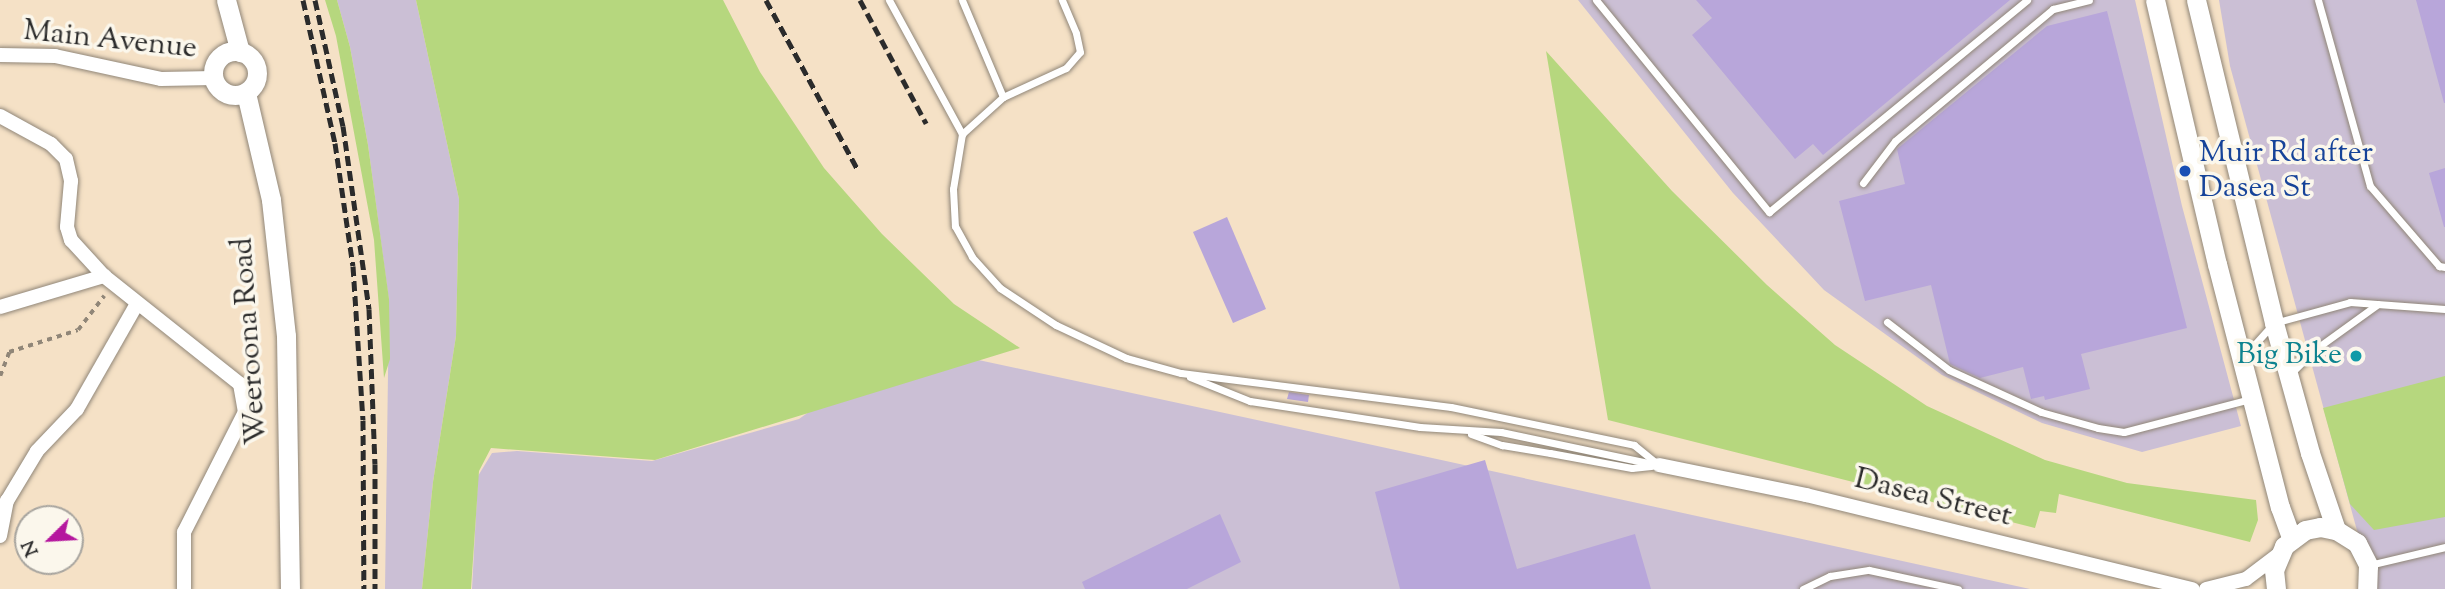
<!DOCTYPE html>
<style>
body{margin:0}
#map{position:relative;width:2445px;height:589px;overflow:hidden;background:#f5e1c6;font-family:"Sorts Mill Goudy",serif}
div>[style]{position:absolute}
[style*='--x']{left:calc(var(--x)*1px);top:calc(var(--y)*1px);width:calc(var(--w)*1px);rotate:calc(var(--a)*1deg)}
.industrial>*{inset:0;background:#cbbfd5}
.green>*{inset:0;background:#b6d77e}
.building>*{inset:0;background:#b8a6da}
.path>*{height:3.5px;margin-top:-1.75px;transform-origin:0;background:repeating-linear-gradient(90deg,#908678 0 5px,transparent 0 10px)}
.roads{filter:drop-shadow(0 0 2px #908678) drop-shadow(0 0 2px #908678)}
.lane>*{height:7px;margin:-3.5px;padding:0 3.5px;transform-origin:3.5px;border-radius:3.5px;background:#fff}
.street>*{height:14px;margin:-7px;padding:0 7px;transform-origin:7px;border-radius:7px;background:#fff}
.secondary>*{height:19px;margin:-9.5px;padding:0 9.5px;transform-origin:9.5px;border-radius:9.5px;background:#fff}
.secondary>.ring{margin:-9.5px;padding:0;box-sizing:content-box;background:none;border:19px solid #fff;border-radius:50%}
.rail>*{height:5px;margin-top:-2.5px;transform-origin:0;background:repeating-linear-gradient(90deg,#2b2b2b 0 10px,transparent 0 15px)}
.dots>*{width:19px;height:19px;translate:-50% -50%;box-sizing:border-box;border:4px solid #fbf7ec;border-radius:50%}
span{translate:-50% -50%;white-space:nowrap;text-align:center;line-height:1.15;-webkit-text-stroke:7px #fbf7ec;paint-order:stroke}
.street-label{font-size:30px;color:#2b2b2b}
.transit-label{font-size:30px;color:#164399}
.left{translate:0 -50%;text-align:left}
.culture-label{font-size:30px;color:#0d838f}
.right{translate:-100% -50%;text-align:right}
.north{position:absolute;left:14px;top:505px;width:70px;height:70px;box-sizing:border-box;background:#fbf7ec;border:2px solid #a8a59f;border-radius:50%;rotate:246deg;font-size:19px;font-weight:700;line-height:28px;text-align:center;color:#2b2b2b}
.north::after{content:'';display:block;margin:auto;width:24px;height:32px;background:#b5179e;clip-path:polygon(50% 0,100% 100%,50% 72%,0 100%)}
</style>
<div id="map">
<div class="industrial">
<div style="clip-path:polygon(337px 0,416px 0,459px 199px,456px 336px,433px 482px,422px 589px,385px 589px,389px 301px,368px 145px,350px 47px)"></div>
<div style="clip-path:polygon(1578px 0,2135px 0,2182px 206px,2241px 426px,2142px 452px,2042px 423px,1942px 375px,1824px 290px,1733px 193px)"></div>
<div style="clip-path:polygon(2219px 0,2445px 0,2445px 589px,2373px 589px,2230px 66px)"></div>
<div style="clip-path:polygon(904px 344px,1336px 437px,2030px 589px,472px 589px,478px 476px,492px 453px,517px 451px,652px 461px,799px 419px)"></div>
</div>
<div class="green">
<div style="clip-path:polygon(325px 0,337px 0,350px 47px,368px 145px,389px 299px,390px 359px,384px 378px,374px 240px,336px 36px)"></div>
<div style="clip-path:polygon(416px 0,723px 0,760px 72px,824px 168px,882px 234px,954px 304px,1020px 348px,655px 460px,491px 448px,479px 471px,471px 589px,422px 589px,433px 482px,456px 336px,459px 199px)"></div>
<div style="clip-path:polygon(1546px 51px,1672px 191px,1767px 285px,1835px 345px,1927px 406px,2045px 460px,2127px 483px,2256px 500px,2258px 520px,2250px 542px,2059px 494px,2056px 513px,2040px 511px,2035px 528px,1608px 420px)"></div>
<div style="clip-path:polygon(2445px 376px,2445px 517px,2374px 530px,2350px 504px,2323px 408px)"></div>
</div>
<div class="building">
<div style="clip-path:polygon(1696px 0,2010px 0,1823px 155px,1813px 144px,1795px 159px,1692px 35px,1712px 18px)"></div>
<div style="clip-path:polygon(2416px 0,2445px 0,2445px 103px,2444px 103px)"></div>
<div style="clip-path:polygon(2107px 11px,2187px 328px,2081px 354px,2090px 389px,2045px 400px,2044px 396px,2031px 399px,2023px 367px,1980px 378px,1950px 364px,1931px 285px,1865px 301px,1839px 201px,1905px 184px,1897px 149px,2047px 26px)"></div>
<div style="clip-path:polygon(2445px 168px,2445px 227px,2444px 227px,2429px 173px)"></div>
<div style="clip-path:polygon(1227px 217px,1266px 309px,1233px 323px,1193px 232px)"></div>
<div style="clip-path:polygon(1289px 392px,1309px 395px,1308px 402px,1287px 399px)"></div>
<div style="clip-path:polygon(1485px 460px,1517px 569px,1635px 534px,1651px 589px,1400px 589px,1375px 492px)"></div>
<div style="clip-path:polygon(1220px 514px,1241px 562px,1187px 589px,1085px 589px,1082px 582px)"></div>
</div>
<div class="path">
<div style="--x:0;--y:376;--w:26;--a:-69"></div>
<div style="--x:9;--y:352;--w:72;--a:-17.7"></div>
<div style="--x:78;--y:330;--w:43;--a:-52.6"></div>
</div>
<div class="roads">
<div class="lane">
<div style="--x:889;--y:0;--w:153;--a:61.4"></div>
<div style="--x:962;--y:134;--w:56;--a:99.3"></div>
<div style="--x:953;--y:189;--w:37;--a:87"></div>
<div style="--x:955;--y:226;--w:35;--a:61"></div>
<div style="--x:972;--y:257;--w:42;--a:47.9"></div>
<div style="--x:1000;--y:288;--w:67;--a:33.5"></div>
<div style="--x:1056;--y:325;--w:77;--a:25.2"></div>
<div style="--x:1126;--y:358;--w:57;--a:15.3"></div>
<div style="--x:1181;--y:373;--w:272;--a:7.2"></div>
<div style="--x:1451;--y:407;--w:187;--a:11.7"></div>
<div style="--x:1634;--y:445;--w:32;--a:39"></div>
<div style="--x:1596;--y:0;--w:274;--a:50.8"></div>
<div style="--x:1769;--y:212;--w:334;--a:-39.4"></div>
<div style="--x:2318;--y:0;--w:193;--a:74.4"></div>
<div style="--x:2370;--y:186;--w:106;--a:49.2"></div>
<div style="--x:2439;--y:266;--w:6;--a:9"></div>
<div style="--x:1003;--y:97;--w:69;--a:-24.7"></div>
<div style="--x:1066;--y:68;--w:21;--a:-49"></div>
<div style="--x:1080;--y:52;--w:19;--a:-102"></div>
<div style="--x:1076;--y:33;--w:36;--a:-113"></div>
<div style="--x:962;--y:134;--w:55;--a:-42.1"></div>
<div style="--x:1003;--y:97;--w:105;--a:-112.9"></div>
<div style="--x:1863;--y:183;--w:53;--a:-52.7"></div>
<div style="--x:1895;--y:141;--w:206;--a:-39.9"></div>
<div style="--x:2053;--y:9;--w:37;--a:-14"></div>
<div style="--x:1887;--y:322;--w:78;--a:37.7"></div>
<div style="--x:1949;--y:370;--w:101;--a:24.5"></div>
<div style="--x:2041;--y:412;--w:59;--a:15.7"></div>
<div style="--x:2098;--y:428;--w:26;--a:9"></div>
<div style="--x:2124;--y:432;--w:130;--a:-14.7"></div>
<div style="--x:2244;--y:356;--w:45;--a:-47.7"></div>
<div style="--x:2274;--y:323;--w:79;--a:-15.4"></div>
<div style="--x:2350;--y:302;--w:95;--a:4.2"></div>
<div style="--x:2291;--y:373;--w:36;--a:-44"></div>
<div style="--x:2317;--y:348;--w:75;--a:-35.8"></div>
<div style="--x:1190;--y:377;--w:65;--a:21.8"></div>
<div style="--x:1250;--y:401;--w:172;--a:8.7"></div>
<div style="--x:1420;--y:427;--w:81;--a:3.5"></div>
<div style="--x:1501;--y:432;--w:160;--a:11.9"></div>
<div style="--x:1471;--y:434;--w:33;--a:20"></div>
<div style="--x:1502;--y:445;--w:49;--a:9.5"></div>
<div style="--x:1550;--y:453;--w:83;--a:10.4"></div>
<div style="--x:1632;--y:468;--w:19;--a:-6"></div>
<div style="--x:2369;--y:565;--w:78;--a:-13.3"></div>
<div style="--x:1803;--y:589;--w:30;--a:-26"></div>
<div style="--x:1830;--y:576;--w:39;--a:-9"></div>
<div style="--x:1869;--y:570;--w:91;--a:12.1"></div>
</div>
<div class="street">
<div style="--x:0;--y:55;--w:55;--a:1"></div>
<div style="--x:55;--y:56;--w:108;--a:12.2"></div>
<div style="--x:161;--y:79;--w:53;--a:-1.1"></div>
<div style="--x:0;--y:116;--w:58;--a:28.8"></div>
<div style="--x:51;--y:144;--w:21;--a:45"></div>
<div style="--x:66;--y:159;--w:23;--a:77"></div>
<div style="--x:71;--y:181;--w:46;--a:95"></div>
<div style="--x:67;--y:227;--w:14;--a:73"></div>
<div style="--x:71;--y:240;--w:49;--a:47.5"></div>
<div style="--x:104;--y:276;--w:174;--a:38.5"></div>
<div style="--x:240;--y:384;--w:28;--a:80"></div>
<div style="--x:245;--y:412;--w:135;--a:116.9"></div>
<div style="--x:184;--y:532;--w:57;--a:90"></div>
<div style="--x:0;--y:307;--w:109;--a:-16.6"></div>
<div style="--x:1659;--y:465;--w:150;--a:11.5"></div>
<div style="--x:1806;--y:495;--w:398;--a:13.7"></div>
<div style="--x:0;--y:536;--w:36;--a:-79"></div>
<div style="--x:7;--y:501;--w:58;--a:-59"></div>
<div style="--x:37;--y:451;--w:58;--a:-46.4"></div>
<div style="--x:77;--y:409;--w:121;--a:-60.3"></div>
<div style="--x:2206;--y:589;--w:41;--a:-14"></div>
<div style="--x:2246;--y:579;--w:40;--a:-37"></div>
</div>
<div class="secondary">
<div style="--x:226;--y:0;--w:54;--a:74.9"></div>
<div style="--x:2155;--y:0;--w:271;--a:76.8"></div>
<div style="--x:2217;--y:264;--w:251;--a:75.5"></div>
<div style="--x:2280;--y:507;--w:33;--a:70"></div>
<div style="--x:2196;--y:0;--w:332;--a:76.4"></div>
<div style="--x:2274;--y:323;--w:135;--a:74.5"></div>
<div style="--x:2310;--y:453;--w:81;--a:71.3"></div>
<div class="ring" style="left:213px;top:51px;width:25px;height:25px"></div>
<div style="--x:246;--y:93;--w:110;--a:76.8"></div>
<div style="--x:271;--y:200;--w:137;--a:83.7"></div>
<div style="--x:286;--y:336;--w:253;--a:89.1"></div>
<div style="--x:2276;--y:589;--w:19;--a:-96"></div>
<div style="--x:2274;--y:570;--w:26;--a:-67"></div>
<div style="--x:2284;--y:546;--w:26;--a:-37"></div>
<div style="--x:2305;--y:530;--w:15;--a:-11"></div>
<div style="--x:2320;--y:527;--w:16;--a:11"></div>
<div style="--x:2336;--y:530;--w:25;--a:32"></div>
<div style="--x:2357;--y:543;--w:25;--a:63"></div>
<div style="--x:2368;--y:565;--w:24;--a:92"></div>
</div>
</div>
<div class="rail">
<div style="--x:303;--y:0;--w:147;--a:77.4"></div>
<div style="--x:335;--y:143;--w:124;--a:81.7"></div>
<div style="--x:353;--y:266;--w:154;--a:86.3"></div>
<div style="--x:363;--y:420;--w:169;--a:89.7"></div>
<div style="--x:315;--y:0;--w:129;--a:77.5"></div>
<div style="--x:343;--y:126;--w:185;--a:81.9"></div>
<div style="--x:369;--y:309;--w:155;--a:87.8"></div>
<div style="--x:375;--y:464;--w:125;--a:90"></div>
<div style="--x:766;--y:0;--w:191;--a:61.6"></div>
<div style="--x:860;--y:0;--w:140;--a:61.8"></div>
</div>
<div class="dots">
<div style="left:2185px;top:171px;background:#1a4fb4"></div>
<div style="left:2356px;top:356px;background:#0f9aa8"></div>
</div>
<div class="street-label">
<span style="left:110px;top:41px;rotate:6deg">Main Avenue</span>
<span style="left:251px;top:341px;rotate:-94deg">Weeroona Road</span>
<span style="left:1933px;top:499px;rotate:14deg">Dasea Street</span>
</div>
<div class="transit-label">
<span class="left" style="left:2199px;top:171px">Muir Rd after<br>Dasea St</span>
</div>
<div class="culture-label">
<span class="right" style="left:2342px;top:356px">Big Bike</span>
</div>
<div class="north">N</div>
</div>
